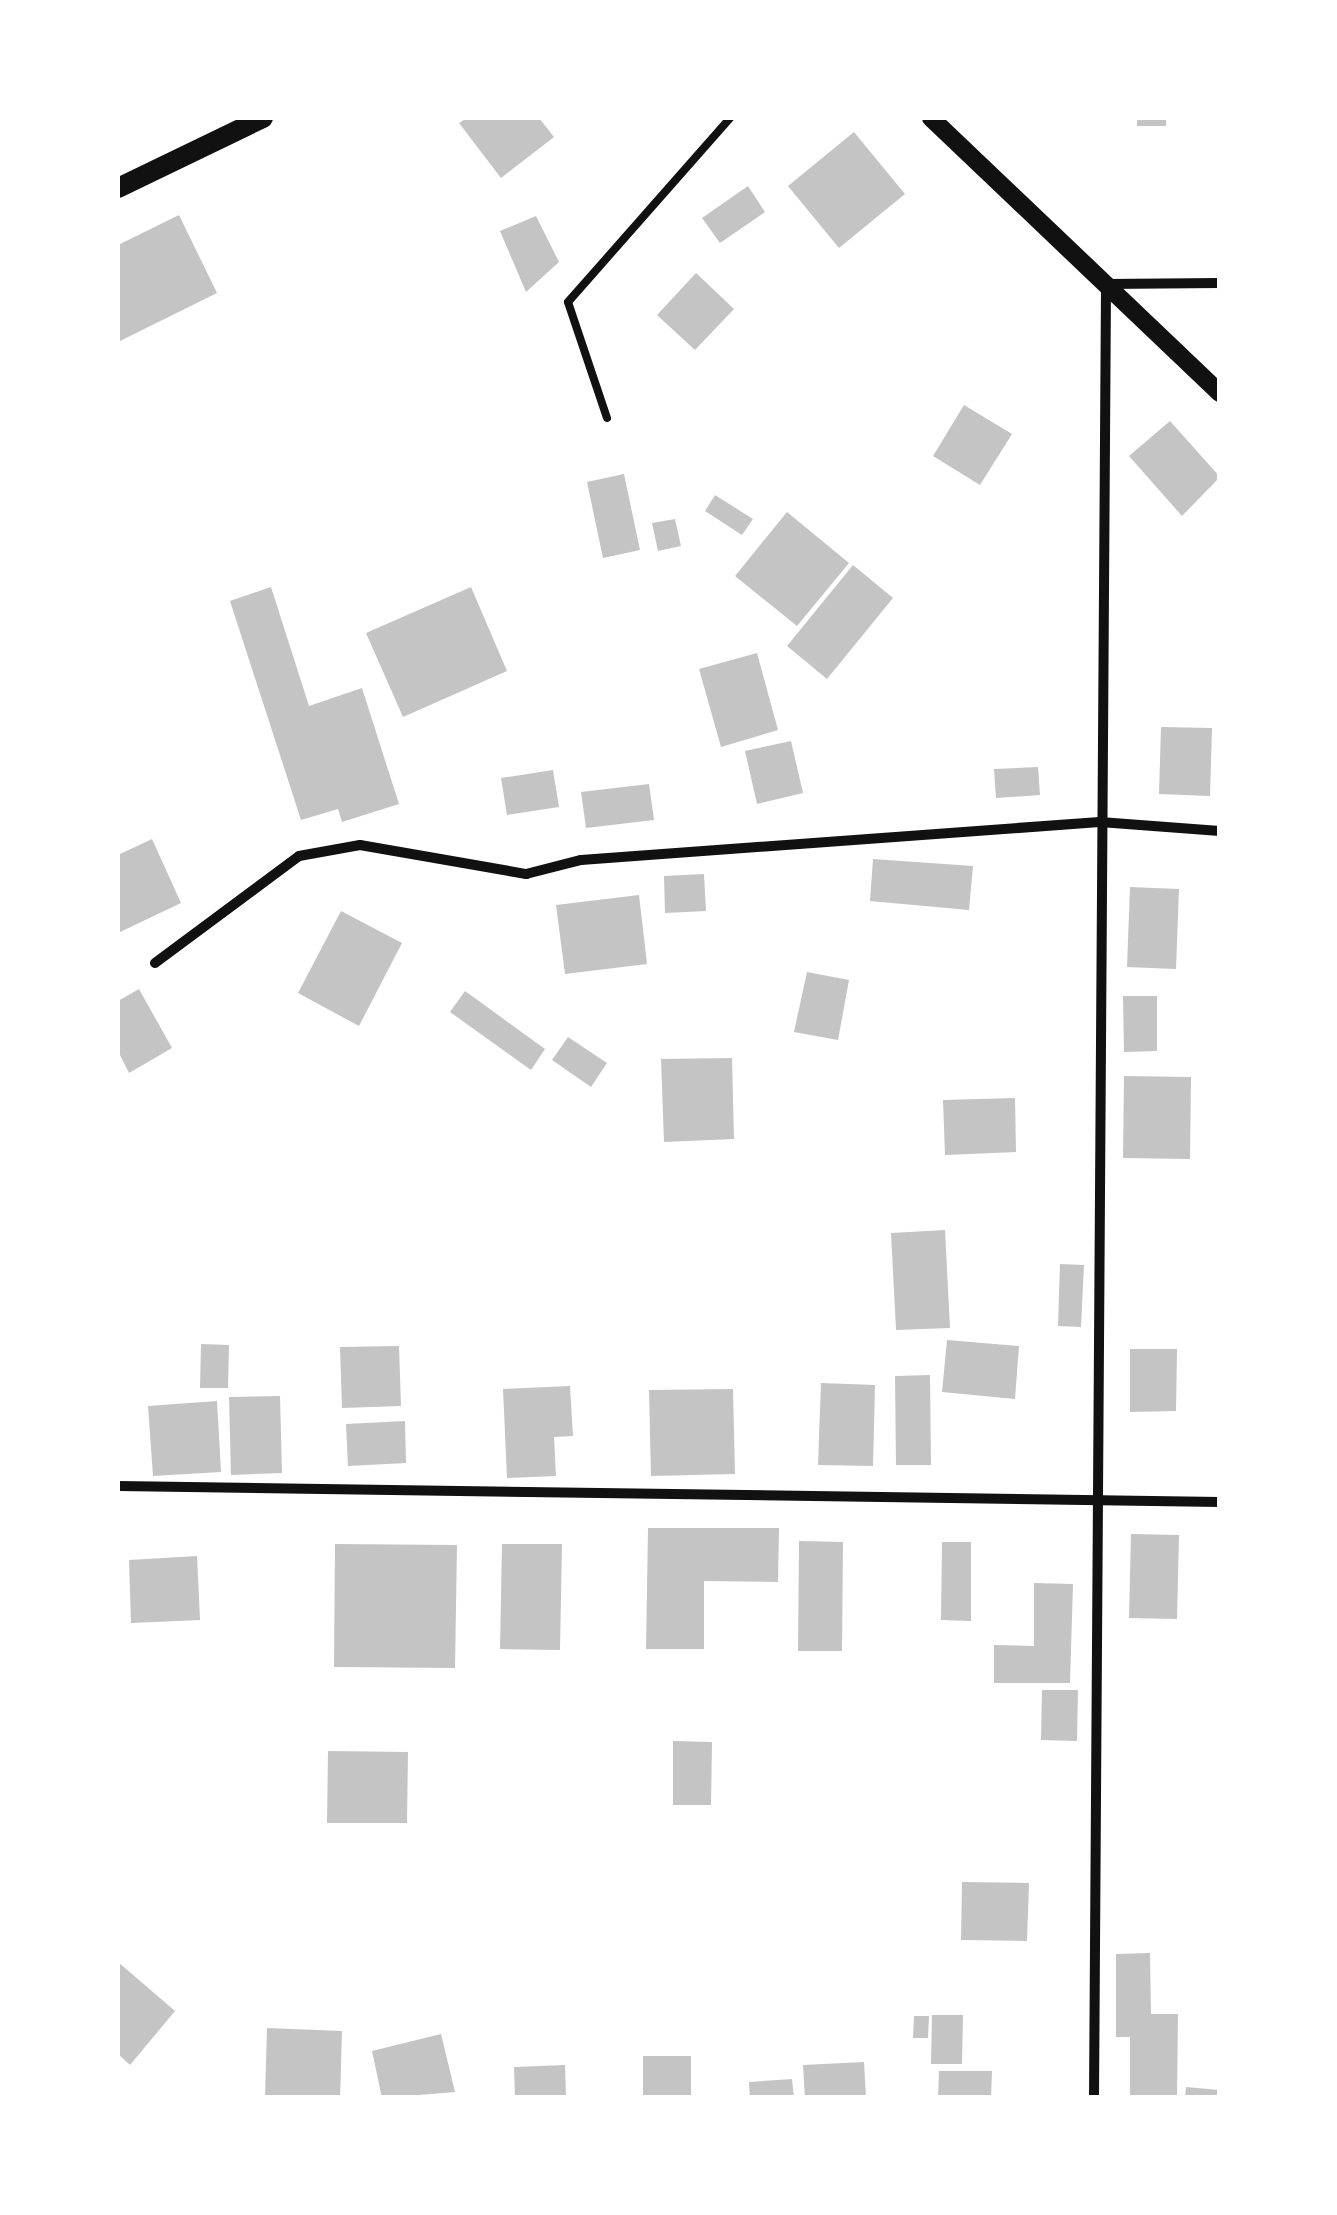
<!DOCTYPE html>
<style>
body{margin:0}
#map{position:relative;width:1337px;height:2215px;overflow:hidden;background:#fff;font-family:"PT Sans",sans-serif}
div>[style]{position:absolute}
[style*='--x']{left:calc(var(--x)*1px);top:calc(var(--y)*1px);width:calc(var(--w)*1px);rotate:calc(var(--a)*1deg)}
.building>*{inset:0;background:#c4c4c4}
.service>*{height:8px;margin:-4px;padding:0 4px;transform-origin:4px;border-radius:4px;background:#111}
.minor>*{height:10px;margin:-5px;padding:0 5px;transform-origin:5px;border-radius:5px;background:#111}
.tertiary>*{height:18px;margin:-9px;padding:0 9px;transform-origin:9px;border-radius:9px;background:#111}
.secondary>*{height:20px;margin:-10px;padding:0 10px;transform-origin:10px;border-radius:10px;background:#111}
span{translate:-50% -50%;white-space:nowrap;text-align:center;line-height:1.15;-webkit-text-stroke:10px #fff;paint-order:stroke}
.frame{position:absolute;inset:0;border:120px solid #fff;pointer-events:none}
</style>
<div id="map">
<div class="building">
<div style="clip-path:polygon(467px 118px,539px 118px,554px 137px,501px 178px,459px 123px)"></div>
<div style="clip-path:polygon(1137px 118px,1166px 118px,1166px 126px,1137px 126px)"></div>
<div style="clip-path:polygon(854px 132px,905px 194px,839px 248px,788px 186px)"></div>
<div style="clip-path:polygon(748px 186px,765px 212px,720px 243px,702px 218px)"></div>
<div style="clip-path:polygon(179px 215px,217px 293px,118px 342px,118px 245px)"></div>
<div style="clip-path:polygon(536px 216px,559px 262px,526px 292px,500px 231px)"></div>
<div style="clip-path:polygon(696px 273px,734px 309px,695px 350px,657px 315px)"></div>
<div style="clip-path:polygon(964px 405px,1012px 434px,980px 485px,933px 456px)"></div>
<div style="clip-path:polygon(1170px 421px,1220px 477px,1182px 516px,1129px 456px)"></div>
<div style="clip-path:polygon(624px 474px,640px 550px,603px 558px,587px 482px)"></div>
<div style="clip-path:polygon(715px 495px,753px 519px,742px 535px,705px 511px)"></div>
<div style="clip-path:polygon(787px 512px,849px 563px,797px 626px,735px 576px)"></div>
<div style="clip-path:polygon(675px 519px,681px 546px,658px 551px,652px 523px)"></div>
<div style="clip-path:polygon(853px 565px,893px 598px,827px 679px,787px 646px)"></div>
<div style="clip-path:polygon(271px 587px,309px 706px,362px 688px,399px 804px,342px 822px,338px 809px,301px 820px,230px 601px)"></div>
<div style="clip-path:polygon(471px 587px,507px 671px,403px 717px,366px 633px)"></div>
<div style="clip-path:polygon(757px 653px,778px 730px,721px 747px,699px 669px)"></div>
<div style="clip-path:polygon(1161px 727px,1212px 728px,1210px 796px,1159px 794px)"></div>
<div style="clip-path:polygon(791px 741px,803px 793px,757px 804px,745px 751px)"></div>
<div style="clip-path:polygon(1038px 767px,1040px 795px,996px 798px,994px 769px)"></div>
<div style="clip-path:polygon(553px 770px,559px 807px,507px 815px,501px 778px)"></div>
<div style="clip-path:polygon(649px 784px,654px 820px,586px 828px,581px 792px)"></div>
<div style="clip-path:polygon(152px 839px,181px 903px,118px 933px,118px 855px)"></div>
<div style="clip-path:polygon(873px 859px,973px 866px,969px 910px,870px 901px)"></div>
<div style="clip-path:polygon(704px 874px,706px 911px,665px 913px,664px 876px)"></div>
<div style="clip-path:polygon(1130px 887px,1179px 889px,1176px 969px,1127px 967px)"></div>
<div style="clip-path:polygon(639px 895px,647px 964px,565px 974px,556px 905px)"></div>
<div style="clip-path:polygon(341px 911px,402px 943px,359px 1026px,298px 993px)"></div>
<div style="clip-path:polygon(807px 972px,849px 980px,838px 1040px,794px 1032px)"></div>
<div style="clip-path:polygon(139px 989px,172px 1048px,129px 1073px,118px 1051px,118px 1001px)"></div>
<div style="clip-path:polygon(465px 991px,545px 1049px,531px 1070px,450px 1012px)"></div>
<div style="clip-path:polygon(1123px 996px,1157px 996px,1157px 1051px,1124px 1052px)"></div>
<div style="clip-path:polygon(568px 1037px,607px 1063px,591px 1087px,552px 1060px)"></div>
<div style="clip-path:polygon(732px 1058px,734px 1139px,664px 1142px,661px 1059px)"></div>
<div style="clip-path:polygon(1124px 1076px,1191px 1077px,1190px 1159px,1123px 1158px)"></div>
<div style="clip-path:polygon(1015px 1098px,1016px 1152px,945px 1155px,943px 1100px)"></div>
<div style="clip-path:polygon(945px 1230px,950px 1328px,896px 1330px,891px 1233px)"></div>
<div style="clip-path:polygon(1060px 1264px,1084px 1265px,1081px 1327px,1058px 1326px)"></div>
<div style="clip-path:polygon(947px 1340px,1019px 1346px,1015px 1399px,942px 1392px)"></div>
<div style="clip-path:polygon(201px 1344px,229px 1345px,228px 1388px,200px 1388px)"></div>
<div style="clip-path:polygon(399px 1346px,401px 1406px,342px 1408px,340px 1347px)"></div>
<div style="clip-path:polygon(1130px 1349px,1177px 1349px,1176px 1411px,1130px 1412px)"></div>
<div style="clip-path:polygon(930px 1375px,931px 1465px,896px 1465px,895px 1376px)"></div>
<div style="clip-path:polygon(821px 1383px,875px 1385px,873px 1466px,818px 1465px)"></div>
<div style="clip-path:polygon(570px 1386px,573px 1436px,554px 1437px,556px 1476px,507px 1478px,503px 1389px)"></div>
<div style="clip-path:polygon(733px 1389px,735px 1474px,651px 1476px,649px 1390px)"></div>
<div style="clip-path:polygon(280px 1396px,282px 1473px,231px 1475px,229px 1397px)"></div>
<div style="clip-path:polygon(217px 1401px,221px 1472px,153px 1476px,148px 1406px)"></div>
<div style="clip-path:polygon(405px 1421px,406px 1463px,348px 1466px,346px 1424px)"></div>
<div style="clip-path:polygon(648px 1528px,779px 1528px,778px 1582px,704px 1581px,704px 1649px,646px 1649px)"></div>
<div style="clip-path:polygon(1131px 1534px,1179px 1535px,1177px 1619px,1129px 1618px)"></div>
<div style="clip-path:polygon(799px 1541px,843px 1542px,842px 1651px,798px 1651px)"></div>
<div style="clip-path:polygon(942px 1542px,971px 1542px,971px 1621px,941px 1620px)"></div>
<div style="clip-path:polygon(335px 1544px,457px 1545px,455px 1668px,334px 1667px)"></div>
<div style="clip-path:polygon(502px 1544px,562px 1544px,560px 1650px,500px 1649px)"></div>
<div style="clip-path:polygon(197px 1556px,200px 1620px,131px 1623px,129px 1560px)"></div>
<div style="clip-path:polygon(1034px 1583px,1073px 1584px,1070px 1683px,994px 1683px,994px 1645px,1034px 1646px)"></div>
<div style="clip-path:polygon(1042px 1690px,1078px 1690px,1077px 1741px,1041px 1740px)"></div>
<div style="clip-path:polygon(673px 1741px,712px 1742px,711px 1805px,673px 1805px)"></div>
<div style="clip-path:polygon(328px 1751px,408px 1752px,407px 1823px,327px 1823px)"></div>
<div style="clip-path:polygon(962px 1882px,1029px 1883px,1027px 1941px,961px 1940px)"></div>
<div style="clip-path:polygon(1150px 1953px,1151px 2014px,1178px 2014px,1177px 2098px,1130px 2098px,1130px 2037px,1116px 2037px,1116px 1954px)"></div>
<div style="clip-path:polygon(118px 1962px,175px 2011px,130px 2065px,118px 2054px)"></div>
<div style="clip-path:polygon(932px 2015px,963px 2015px,962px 2064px,931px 2064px)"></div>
<div style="clip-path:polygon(914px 2016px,929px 2016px,928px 2038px,913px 2038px)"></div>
<div style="clip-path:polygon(267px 2028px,342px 2031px,340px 2098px,265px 2098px)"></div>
<div style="clip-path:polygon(441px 2034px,455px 2092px,382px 2098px,372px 2051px)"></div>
<div style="clip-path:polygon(643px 2056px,691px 2056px,691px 2098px,643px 2098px)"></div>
<div style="clip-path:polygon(864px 2062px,866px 2098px,805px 2098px,803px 2065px)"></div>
<div style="clip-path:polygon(565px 2065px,566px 2098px,515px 2098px,514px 2067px)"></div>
<div style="clip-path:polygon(939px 2071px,992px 2071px,991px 2098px,938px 2098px)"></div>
<div style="clip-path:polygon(792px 2079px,794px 2098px,750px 2098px,749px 2082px)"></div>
<div style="clip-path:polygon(1186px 2087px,1220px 2090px,1219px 2098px,1185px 2098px)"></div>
</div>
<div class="service">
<div style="--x:607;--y:418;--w:122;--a:-108.6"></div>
<div style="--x:568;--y:302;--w:245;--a:-48.6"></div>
</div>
<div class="minor">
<div style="--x:155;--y:963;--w:179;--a:-36.6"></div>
<div style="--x:299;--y:856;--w:62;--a:-10.2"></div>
<div style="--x:360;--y:845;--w:169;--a:9.9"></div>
<div style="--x:526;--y:874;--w:57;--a:-14.3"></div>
<div style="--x:581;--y:860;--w:520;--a:-4.19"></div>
<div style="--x:1100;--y:822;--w:120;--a:4.3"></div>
<div style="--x:118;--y:1486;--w:1102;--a:0.83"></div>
<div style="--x:1094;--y:2098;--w:1814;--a:-89.62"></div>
<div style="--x:1106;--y:284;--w:114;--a:-0.5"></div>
</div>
<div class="tertiary">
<div style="--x:931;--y:118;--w:399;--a:43.6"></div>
</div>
<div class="secondary">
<div style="--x:118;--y:188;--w:161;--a:-25.8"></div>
</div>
<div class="frame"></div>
</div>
